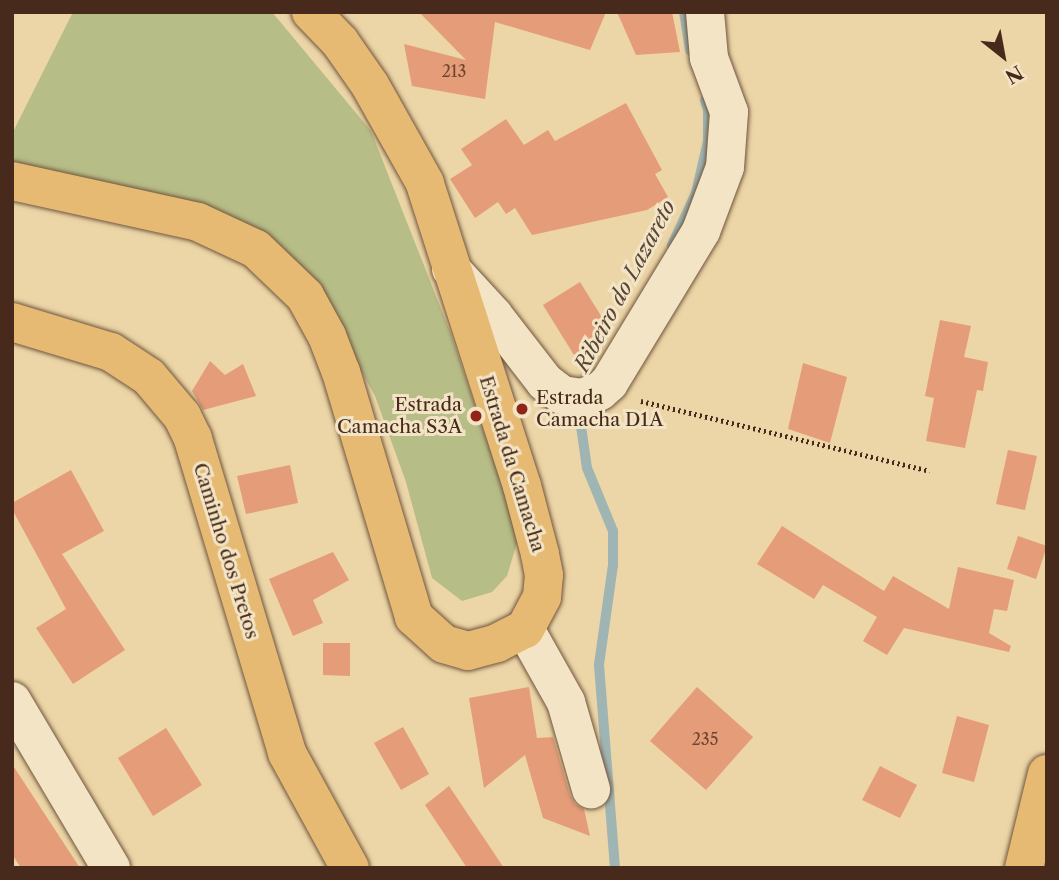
<!DOCTYPE html>
<style>
body{margin:0}
#map{position:relative;width:1059px;height:880px;overflow:hidden;background:#ecd5a6;font-family:"Libre Caslon Text",serif}
div>[style]{position:absolute}
[style*='--x']{left:calc(var(--x)*1px);top:calc(var(--y)*1px);width:calc(var(--w)*1px);rotate:calc(var(--a)*1deg)}
.green>*{inset:0;background:#b7bd87}
.stream>*{height:10px;margin:-5px;padding:0 5px;transform-origin:5px;border-radius:5px;background:#9fb5b3}
.building>*{inset:0;background:#e59c78}
.path>*{height:4.5px;margin-top:-2.25px;transform-origin:0;background:repeating-linear-gradient(90deg,#472a1b 0 2px,transparent 0 5.5px)}
.roads{filter:drop-shadow(0 0 2px #70553e) drop-shadow(0 0 2px #70553e)}
.minor>*{height:38px;margin:-19px;padding:0 19px;transform-origin:19px;border-radius:19px;background:#f3e4c5}
.major>*{height:38px;margin:-19px;padding:0 19px;transform-origin:19px;border-radius:19px;background:#e6ba73}
.dots>*{width:19px;height:19px;translate:-50% -50%;box-sizing:border-box;border:4px solid #f3e4c5;border-radius:50%}
span{translate:-50% -50%;white-space:nowrap;text-align:center;line-height:1.15;-webkit-text-stroke:6px #f3e4c5;paint-order:stroke}
.number-label{font-size:16px;color:#6e4632}
.number-label span{-webkit-text-stroke-width:0}
.poi-label{font-size:19px;color:#472a1b}
.left{translate:0 -50%;text-align:left}
.right{translate:-100% -50%;text-align:right}
.street-label{font-size:19px;color:#472a1b}
.water-label{font-size:21px;color:#594639;font-style:italic}
.frame{position:absolute;inset:0;border:14px solid #472a1b;pointer-events:none}
.north{position:absolute;left:968px;top:21px;width:70px;height:70px;-webkit-text-stroke:5px #f3e4c5;paint-order:stroke;rotate:149deg;font-size:19px;font-weight:700;line-height:28px;text-align:center;color:#472a1b}
.north::after{content:'';display:block;margin:auto;width:24px;height:32px;background:#472a1b;clip-path:polygon(50% 0,100% 100%,50% 72%,0 100%)}
</style>
<div id="map">
<div class="green">
<div style="clip-path:polygon(73px 12px,272px 12px,371px 131px,451px 334px,519px 536px,507px 576px,492px 592px,462px 601px,432px 578px,406px 482px,375px 396px,323px 303px,254px 230px,12px 167px,12px 134px)"></div>
</div>
<div class="stream">
<div style="--x:684;--y:12;--w:39;--a:81"></div>
<div style="--x:672;--y:245;--w:57;--a:-65.2"></div>
<div style="--x:696;--y:193;--w:53;--a:-77"></div>
<div style="--x:708;--y:141;--w:31;--a:-90"></div>
<div style="--x:708;--y:110;--w:10;--a:-107"></div>
<div style="--x:585;--y:406;--w:14;--a:111"></div>
<div style="--x:580;--y:419;--w:49;--a:81.9"></div>
<div style="--x:587;--y:468;--w:68;--a:67.6"></div>
<div style="--x:613;--y:531;--w:34;--a:90"></div>
<div style="--x:613;--y:565;--w:101;--a:98"></div>
<div style="--x:599;--y:665;--w:204;--a:85.5"></div>
</div>
<div class="building">
<div style="clip-path:polygon(419px 12px,606px 12px,590px 50px,495px 22px,485px 99px,412px 86px,404px 44px,466px 60px)"></div>
<div style="clip-path:polygon(617px 12px,672px 12px,680px 52px,636px 55px)"></div>
<div style="clip-path:polygon(626px 103px,662px 170px,655px 174px,668px 197px,647px 210px,532px 235px,515px 208px,506px 214px,498px 202px,475px 218px,450px 179px,472px 165px,461px 149px,506px 119px,524px 145px,548px 130px,555px 141px)"></div>
<div style="clip-path:polygon(580px 282px,611px 332px,574px 355px,543px 305px)"></div>
<div style="clip-path:polygon(940px 320px,971px 326px,964px 357px,988px 362px,983px 391px,977px 390px,965px 448px,926px 441px,934px 398px,925px 396px)"></div>
<div style="clip-path:polygon(210px 361px,225px 375px,243px 364px,256px 396px,203px 410px,192px 391px)"></div>
<div style="clip-path:polygon(803px 363px,847px 377px,830px 443px,788px 429px)"></div>
<div style="clip-path:polygon(1008px 450px,1037px 456px,1025px 510px,996px 504px)"></div>
<div style="clip-path:polygon(290px 465px,298px 503px,246px 514px,237px 476px)"></div>
<div style="clip-path:polygon(71px 470px,104px 531px,62px 554px,125px 650px,73px 684px,36px 628px,66px 609px,12px 509px,12px 503px)"></div>
<div style="clip-path:polygon(782px 526px,884px 591px,893px 576px,949px 609px,958px 567px,1014px 580px,1007px 611px,994px 609px,989px 633px,1011px 646px,1009px 652px,904px 628px,887px 655px,863px 641px,877px 617px,823px 585px,814px 599px,757px 564px)"></div>
<div style="clip-path:polygon(1018px 536px,1047px 546px,1036px 579px,1007px 569px)"></div>
<div style="clip-path:polygon(333px 552px,349px 580px,313px 600px,323px 623px,293px 636px,269px 579px)"></div>
<div style="clip-path:polygon(323px 643px,350px 643px,350px 676px,323px 675px)"></div>
<div style="clip-path:polygon(529px 687px,537px 738px,553px 737px,570px 795px,575px 804px,584px 809px,590px 836px,543px 818px,525px 755px,484px 788px,469px 698px)"></div>
<div style="clip-path:polygon(697px 687px,753px 737px,706px 790px,650px 741px)"></div>
<div style="clip-path:polygon(957px 716px,989px 725px,974px 782px,942px 773px)"></div>
<div style="clip-path:polygon(403px 727px,429px 774px,401px 790px,374px 743px)"></div>
<div style="clip-path:polygon(166px 728px,202px 785px,153px 816px,118px 758px)"></div>
<div style="clip-path:polygon(12px 764px,80px 868px,21px 868px,12px 854px)"></div>
<div style="clip-path:polygon(880px 766px,917px 785px,900px 818px,862px 800px)"></div>
<div style="clip-path:polygon(449px 786px,504px 868px,467px 868px,425px 805px)"></div>
</div>
<div class="path">
<div style="--x:641;--y:401;--w:297;--a:13.6"></div>
</div>
<div class="roads">
<div class="minor">
<div style="--x:451;--y:269;--w:64;--a:47.5"></div>
<div style="--x:494;--y:316;--w:83;--a:52.3"></div>
<div style="--x:545;--y:382;--w:21;--a:37"></div>
<div style="--x:562;--y:395;--w:20;--a:9"></div>
<div style="--x:582;--y:398;--w:19;--a:-21"></div>
<div style="--x:600;--y:391;--w:12;--a:-42"></div>
<div style="--x:609;--y:383;--w:178;--a:-58.8"></div>
<div style="--x:701;--y:231;--w:68;--a:-69.4"></div>
<div style="--x:725;--y:167;--w:55;--a:-85.8"></div>
<div style="--x:729;--y:112;--w:58;--a:-110.3"></div>
<div style="--x:709;--y:58;--w:46;--a:-95"></div>
<div style="--x:525;--y:629;--w:84;--a:60.7"></div>
<div style="--x:566;--y:702;--w:91;--a:74"></div>
<div style="--x:12;--y:701;--w:194;--a:59.3"></div>
</div>
<div class="major">
<div style="--x:12;--y:181;--w:190;--a:12.4"></div>
<div style="--x:198;--y:222;--w:64;--a:25"></div>
<div style="--x:256;--y:249;--w:68;--a:43.8"></div>
<div style="--x:305;--y:296;--w:46;--a:61.2"></div>
<div style="--x:327;--y:336;--w:39;--a:69"></div>
<div style="--x:341;--y:372;--w:256;--a:73.4"></div>
<div style="--x:414;--y:617;--w:40;--a:42"></div>
<div style="--x:444;--y:644;--w:25;--a:16"></div>
<div style="--x:468;--y:651;--w:30;--a:-15"></div>
<div style="--x:497;--y:643;--w:31;--a:-27"></div>
<div style="--x:525;--y:629;--w:36;--a:-62"></div>
<div style="--x:542;--y:597;--w:22;--a:-85"></div>
<div style="--x:544;--y:575;--w:21;--a:-101"></div>
<div style="--x:540;--y:554;--w:70;--a:-104.8"></div>
<div style="--x:522;--y:486;--w:318;--a:-107.8"></div>
<div style="--x:425;--y:183;--w:112;--a:-119.3"></div>
<div style="--x:370;--y:85;--w:52;--a:-124.9"></div>
<div style="--x:340;--y:42;--w:42;--a:-134"></div>
<div style="--x:12;--y:322;--w:103;--a:16.9"></div>
<div style="--x:111;--y:352;--w:45;--a:33.3"></div>
<div style="--x:149;--y:377;--w:51;--a:49.8"></div>
<div style="--x:182;--y:416;--w:25;--a:64"></div>
<div style="--x:193;--y:439;--w:328;--a:73.3"></div>
<div style="--x:287;--y:753;--w:131;--a:61.3"></div>
<div style="--x:1024;--y:868;--w:97;--a:-76.3"></div>
</div>
</div>
<div class="dots">
<div style="left:522px;top:409px;background:#8f2418"></div>
<div style="left:476px;top:416px;background:#8f2418"></div>
</div>
<div class="number-label">
<span style="left:454px;top:71px">213</span>
<span style="left:705px;top:739px">235</span>
</div>
<div class="poi-label">
<span class="left" style="left:536px;top:409px">Estrada<br>Camacha D1A</span>
<span class="right" style="left:462px;top:416px">Estrada<br>Camacha S3A</span>
</div>
<div class="street-label">
<span style="left:512px;top:464px;rotate:73deg">Estrada da Camacha</span>
<span style="left:226px;top:551px;rotate:73deg">Caminho dos Pretos</span>
</div>
<div class="water-label">
<span style="left:625px;top:286px;rotate:-62deg">Ribeiro do Lazareto</span>
</div>
<div class="frame"></div>
<div class="north">N</div>
</div>
